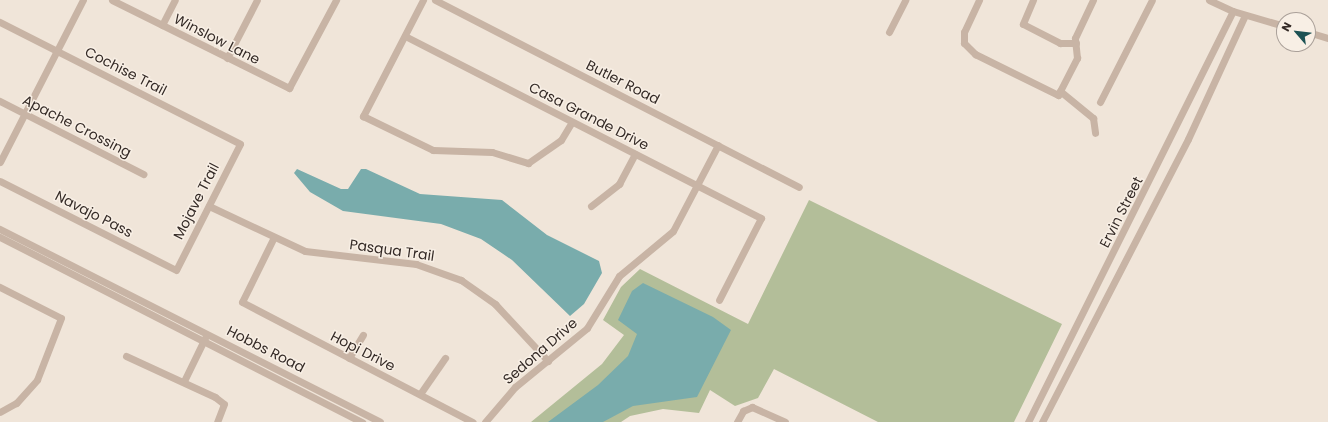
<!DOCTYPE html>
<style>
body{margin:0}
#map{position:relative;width:1328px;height:422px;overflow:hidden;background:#f0e5d9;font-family:Poppins,sans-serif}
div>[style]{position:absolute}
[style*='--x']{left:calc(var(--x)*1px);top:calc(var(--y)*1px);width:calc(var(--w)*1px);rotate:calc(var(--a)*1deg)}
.green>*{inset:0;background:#b3be99}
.water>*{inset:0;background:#79acac}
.minor>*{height:7px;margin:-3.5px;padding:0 3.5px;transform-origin:3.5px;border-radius:3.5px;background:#c8b4a5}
span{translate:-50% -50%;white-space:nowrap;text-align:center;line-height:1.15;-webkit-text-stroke:3px #f8efe5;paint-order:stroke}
.street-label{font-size:14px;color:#342a26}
.north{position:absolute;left:1276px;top:12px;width:40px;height:40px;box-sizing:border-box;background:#f8efe5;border:1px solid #aaa099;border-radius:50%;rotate:298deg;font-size:11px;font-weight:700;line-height:16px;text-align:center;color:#342a26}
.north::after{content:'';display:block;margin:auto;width:14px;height:18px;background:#1d5254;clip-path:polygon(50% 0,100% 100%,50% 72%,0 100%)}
</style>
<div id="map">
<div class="green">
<div style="clip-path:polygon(809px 200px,1062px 324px,1014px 422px,878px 422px,774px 369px,758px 398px,735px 406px,710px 390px,699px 413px,663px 409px,630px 416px,621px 422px,531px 422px,602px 364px,624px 335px,603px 320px,621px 287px,640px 269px,748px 324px)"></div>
</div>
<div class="water">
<div style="clip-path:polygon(297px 169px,341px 189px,348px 189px,361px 169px,366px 169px,420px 194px,502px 200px,547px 235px,599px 261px,602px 273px,584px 304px,570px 316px,512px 260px,481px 239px,441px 224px,343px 211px,310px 192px,294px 173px)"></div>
<div style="clip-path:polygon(643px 283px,713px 317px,731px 330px,697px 397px,633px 406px,603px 422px,548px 422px,598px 385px,628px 356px,637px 334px,618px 320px,632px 291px)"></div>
</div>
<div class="minor">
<div style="--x:112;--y:0;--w:198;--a:26.4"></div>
<div style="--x:289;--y:88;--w:100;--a:-61.9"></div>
<div style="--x:423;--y:0;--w:131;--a:117.3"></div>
<div style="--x:363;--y:116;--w:78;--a:25.9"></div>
<div style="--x:433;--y:150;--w:59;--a:1.9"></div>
<div style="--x:492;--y:152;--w:38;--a:17"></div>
<div style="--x:528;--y:163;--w:40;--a:-34.9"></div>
<div style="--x:561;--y:140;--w:21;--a:-59"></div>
<div style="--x:435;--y:0;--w:409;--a:27.2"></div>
<div style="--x:979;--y:0;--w:35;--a:115"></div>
<div style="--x:964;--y:32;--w:11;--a:90"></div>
<div style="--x:964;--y:43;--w:16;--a:45"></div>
<div style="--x:975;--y:54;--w:93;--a:26.3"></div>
<div style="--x:1058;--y:95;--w:42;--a:-62.8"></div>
<div style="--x:1077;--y:58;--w:20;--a:-96"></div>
<div style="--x:1075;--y:38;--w:42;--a:-64.7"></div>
<div style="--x:1033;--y:0;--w:26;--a:113"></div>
<div style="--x:1023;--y:24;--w:42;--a:27.2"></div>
<div style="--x:1060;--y:43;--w:16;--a:0"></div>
<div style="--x:1209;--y:0;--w:26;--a:25"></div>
<div style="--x:1233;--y:11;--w:53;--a:16.4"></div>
<div style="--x:0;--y:22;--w:269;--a:26.9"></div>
<div style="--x:240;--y:144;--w:141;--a:116.9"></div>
<div style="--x:176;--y:270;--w:197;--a:-153.2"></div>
<div style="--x:162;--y:25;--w:28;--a:-63"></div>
<div style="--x:889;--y:32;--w:36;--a:-63"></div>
<div style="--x:1308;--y:32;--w:21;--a:17"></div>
<div style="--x:405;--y:36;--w:400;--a:27.1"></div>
<div style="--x:761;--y:218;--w:92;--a:117.1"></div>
<div style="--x:227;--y:58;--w:65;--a:-62.7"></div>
<div style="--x:1060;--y:91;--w:43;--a:39.3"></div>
<div style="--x:1093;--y:118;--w:15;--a:82"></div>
<div style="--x:0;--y:101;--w:161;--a:27"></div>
<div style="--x:1100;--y:102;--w:114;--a:-63"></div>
<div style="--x:0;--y:162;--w:182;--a:-62.9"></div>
<div style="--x:209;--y:206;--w:106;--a:25.1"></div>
<div style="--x:305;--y:251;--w:112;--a:6.7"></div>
<div style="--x:416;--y:264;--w:48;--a:19.6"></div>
<div style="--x:461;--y:280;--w:42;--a:35.2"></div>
<div style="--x:495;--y:304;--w:78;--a:47.1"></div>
<div style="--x:591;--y:206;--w:36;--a:-38"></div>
<div style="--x:619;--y:184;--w:34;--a:-62"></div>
<div style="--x:0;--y:229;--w:426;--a:26.9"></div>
<div style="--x:0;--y:237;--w:407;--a:27.1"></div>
<div style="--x:273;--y:239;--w:70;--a:116.2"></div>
<div style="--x:242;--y:302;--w:260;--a:27.5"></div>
<div style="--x:0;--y:287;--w:68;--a:26.9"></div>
<div style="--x:61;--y:318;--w:66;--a:111.2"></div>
<div style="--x:37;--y:380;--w:31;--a:132"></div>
<div style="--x:16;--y:403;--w:18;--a:151"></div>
<div style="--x:126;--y:356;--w:98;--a:24.7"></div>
<div style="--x:215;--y:397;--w:11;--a:38"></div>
<div style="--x:224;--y:404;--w:19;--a:111"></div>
<div style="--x:349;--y:358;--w:27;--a:-59"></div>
<div style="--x:184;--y:381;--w:48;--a:-64"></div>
<div style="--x:420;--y:394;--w:44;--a:-55.2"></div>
<div style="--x:485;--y:422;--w:46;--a:-49.4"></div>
<div style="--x:515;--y:387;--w:93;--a:-39.3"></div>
<div style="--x:587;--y:328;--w:61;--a:-58.4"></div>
<div style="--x:619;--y:276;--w:70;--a:-39.8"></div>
<div style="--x:673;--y:231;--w:97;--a:-62.4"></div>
<div style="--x:737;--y:422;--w:13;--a:-61"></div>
<div style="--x:743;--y:411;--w:10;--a:-24"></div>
<div style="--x:752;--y:407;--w:36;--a:24"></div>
<div style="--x:1028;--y:422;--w:459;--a:-63.5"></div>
<div style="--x:1042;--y:422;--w:318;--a:-62.7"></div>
<div style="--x:1188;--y:139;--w:136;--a:-65.3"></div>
</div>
<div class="street-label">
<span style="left:217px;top:39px;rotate:27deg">Winslow Lane</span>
<span style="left:126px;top:71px;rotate:27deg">Cochise Trail</span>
<span style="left:623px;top:82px;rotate:27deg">Butler Road</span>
<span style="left:589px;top:116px;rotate:27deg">Casa Grande Drive</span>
<span style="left:77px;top:126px;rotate:27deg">Apache Crossing</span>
<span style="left:196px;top:201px;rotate:-63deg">Mojave Trail</span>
<span style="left:1121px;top:212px;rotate:-63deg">Ervin Street</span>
<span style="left:94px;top:214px;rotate:27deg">Navajo Pass</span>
<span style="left:392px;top:250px;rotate:8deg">Pasqua Trail</span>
<span style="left:266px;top:349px;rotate:27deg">Hobbs Road</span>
<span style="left:363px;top:351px;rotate:27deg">Hopi Drive</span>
<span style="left:540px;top:351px;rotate:-41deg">Sedona Drive</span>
</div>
<div class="north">N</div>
</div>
